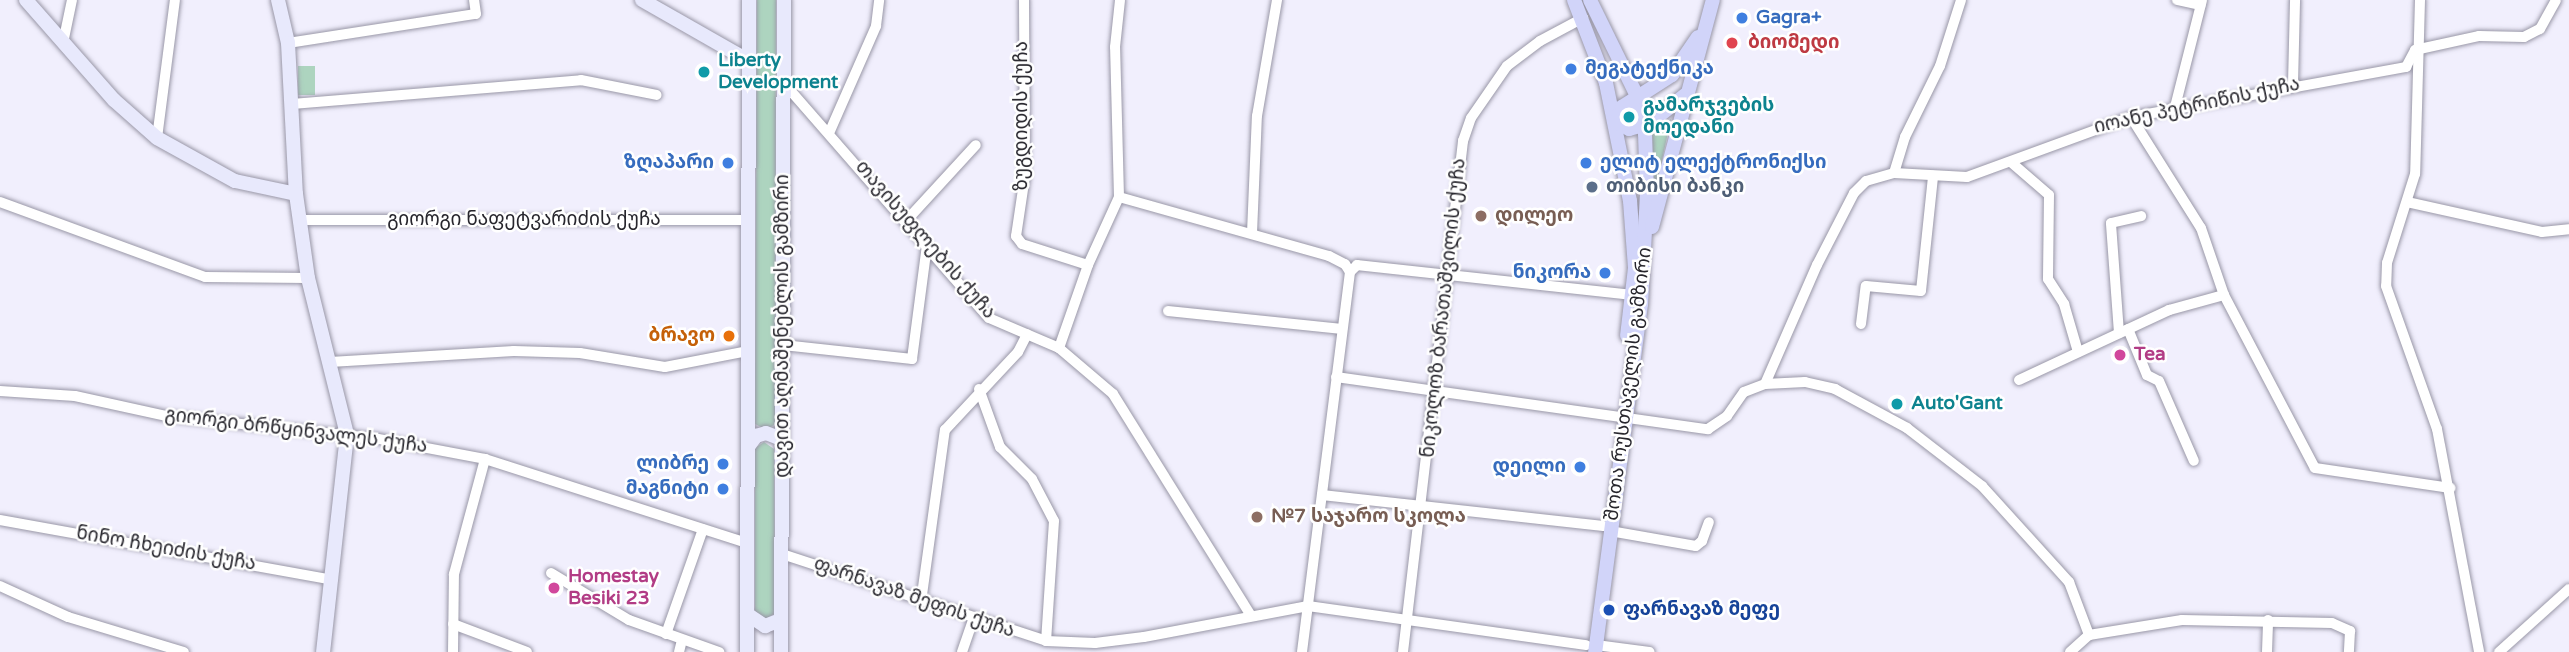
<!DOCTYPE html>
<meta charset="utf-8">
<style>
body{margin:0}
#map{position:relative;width:2569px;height:652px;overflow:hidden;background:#f1effd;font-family:"Varela Round","Noto Sans Georgian",sans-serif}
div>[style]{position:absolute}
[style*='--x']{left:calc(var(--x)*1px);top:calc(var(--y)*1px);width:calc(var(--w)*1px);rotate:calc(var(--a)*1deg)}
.green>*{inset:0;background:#add4bf}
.roads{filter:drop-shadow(0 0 2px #9997a7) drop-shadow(0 0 2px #9997a7)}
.street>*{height:10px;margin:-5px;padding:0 5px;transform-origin:5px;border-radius:5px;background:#fff}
.secondary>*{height:14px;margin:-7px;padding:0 7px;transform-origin:7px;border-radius:7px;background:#e8e9fc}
.primary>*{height:14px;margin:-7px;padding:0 7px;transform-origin:7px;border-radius:7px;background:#d1d4f9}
.dots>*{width:19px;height:19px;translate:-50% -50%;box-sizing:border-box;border:4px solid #fff;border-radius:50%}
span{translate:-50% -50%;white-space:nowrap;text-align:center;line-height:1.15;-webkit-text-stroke:5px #fff;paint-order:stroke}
.shop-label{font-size:19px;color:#366cbe;font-weight:700}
.left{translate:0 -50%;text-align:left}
.right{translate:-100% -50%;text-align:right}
.health-label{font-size:19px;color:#be3a42;font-weight:700}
.culture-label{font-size:19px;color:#0d838f;font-weight:700}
.street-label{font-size:19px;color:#27262d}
.service-label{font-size:19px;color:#4e5e75;font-weight:700}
.education-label{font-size:19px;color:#785e54;font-weight:700}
.food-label{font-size:19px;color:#c56008;font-weight:700}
.hotel-label{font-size:19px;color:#b23c85;font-weight:700}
.transit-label{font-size:19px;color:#164399;font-weight:700}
</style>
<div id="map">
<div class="green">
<div style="clip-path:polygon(757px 0,776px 0,775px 424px,767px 430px,755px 424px)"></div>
<div style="clip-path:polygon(315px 66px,315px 95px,298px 95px,298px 66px)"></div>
<div style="clip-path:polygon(1671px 119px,1653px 201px,1650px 131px)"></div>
<div style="clip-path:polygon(764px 442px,774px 449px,775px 613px,767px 619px,755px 614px,755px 448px)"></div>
</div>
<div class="roads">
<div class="street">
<div style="--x:1024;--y:0;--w:176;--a:89.7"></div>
<div style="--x:1025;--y:176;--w:61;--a:98.5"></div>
<div style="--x:1016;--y:236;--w:10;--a:53"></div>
<div style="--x:1022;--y:244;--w:69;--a:17.7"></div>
<div style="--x:2177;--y:0;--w:24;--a:12"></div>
<div style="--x:2420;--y:0;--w:174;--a:91.6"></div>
<div style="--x:2415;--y:174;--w:93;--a:107.5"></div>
<div style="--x:2387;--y:263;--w:23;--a:92"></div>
<div style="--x:2386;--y:286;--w:152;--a:70.4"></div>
<div style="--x:2437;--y:429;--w:227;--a:79.3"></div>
<div style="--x:63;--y:43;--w:44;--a:-78.2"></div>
<div style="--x:288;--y:43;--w:190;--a:-8.8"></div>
<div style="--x:476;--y:14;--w:14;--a:-98"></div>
<div style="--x:783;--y:82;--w:313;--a:48.9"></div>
<div style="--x:989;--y:318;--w:76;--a:23.2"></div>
<div style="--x:1059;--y:348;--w:71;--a:40.4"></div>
<div style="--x:1113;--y:394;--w:259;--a:58.1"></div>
<div style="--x:2293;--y:84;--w:84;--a:-88.6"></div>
<div style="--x:292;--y:104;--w:290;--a:-4.7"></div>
<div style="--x:581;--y:80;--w:77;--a:11.2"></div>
<div style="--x:2175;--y:107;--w:110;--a:-75.8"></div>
<div style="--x:2131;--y:117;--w:131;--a:57.8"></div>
<div style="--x:2201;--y:228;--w:71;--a:71.1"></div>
<div style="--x:2224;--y:295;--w:195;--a:62.3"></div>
<div style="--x:2315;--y:468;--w:137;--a:8.4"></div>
<div style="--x:830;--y:131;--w:115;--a:-66.3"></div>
<div style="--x:876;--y:26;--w:26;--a:-83"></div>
<div style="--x:157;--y:138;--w:139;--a:-82.6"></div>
<div style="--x:2012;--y:163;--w:49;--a:40.9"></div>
<div style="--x:2049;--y:195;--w:84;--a:90.7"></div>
<div style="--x:2048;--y:279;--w:30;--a:57"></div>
<div style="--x:2064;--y:304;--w:50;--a:73.7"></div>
<div style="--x:1894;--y:173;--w:38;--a:-73"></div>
<div style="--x:1905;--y:137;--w:79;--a:-63.8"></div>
<div style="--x:1940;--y:66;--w:69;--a:-72.3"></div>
<div style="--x:1119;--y:197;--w:218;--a:15.7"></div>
<div style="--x:1329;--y:256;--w:18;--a:27"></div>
<div style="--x:1345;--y:264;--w:9;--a:58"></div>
<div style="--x:1350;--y:272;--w:383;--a:97.2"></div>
<div style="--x:0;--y:202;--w:218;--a:20.1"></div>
<div style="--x:205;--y:277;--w:103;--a:0.6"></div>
<div style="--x:2407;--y:202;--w:138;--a:12.5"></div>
<div style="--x:2542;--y:232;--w:27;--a:-6"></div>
<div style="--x:300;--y:220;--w:448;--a:0"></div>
<div style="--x:906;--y:221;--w:103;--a:-47.4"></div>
<div style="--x:1252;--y:233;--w:117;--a:-87.6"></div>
<div style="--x:1257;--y:116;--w:118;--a:-80.2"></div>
<div style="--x:1350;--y:272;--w:10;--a:-45"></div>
<div style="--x:1357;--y:265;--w:277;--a:6.2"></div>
<div style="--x:1168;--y:311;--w:175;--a:5.9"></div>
<div style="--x:1861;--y:324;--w:38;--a:-83"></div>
<div style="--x:1866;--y:286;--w:55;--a:5.2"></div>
<div style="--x:1921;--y:291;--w:116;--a:-84"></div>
<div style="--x:2128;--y:329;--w:50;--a:67.6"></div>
<div style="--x:2147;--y:375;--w:13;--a:27"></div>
<div style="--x:2159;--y:381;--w:87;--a:66.4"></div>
<div style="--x:2119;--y:333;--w:110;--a:-94.2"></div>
<div style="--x:2111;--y:223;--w:31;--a:-13"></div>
<div style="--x:783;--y:345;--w:130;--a:6.2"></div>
<div style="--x:912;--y:359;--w:115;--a:-82.5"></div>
<div style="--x:1059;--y:348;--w:88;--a:-70.7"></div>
<div style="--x:1088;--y:265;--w:75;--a:-65.5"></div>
<div style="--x:1119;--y:197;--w:150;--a:-91.5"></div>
<div style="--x:1115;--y:47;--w:47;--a:-83.9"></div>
<div style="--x:330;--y:362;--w:184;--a:-3.4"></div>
<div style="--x:514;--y:351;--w:66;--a:1.7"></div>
<div style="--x:580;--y:353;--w:86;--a:9.4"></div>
<div style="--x:665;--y:367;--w:85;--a:-10.9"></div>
<div style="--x:1336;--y:377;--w:376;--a:8"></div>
<div style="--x:1708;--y:429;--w:23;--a:-34"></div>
<div style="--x:1727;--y:416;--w:29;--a:-55"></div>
<div style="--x:1744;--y:392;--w:22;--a:-21"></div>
<div style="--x:1765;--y:384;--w:40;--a:-2.9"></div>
<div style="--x:1805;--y:382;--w:31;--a:13"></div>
<div style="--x:1835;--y:389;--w:82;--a:28.4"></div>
<div style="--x:1907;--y:428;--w:95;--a:37.7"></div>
<div style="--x:1982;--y:486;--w:130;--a:47.8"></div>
<div style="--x:2069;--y:582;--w:57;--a:69.3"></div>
<div style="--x:2089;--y:635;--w:94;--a:-9.2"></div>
<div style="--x:2182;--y:620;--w:150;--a:1.1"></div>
<div style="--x:2332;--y:623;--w:20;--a:24"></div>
<div style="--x:2350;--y:631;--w:21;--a:93"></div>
<div style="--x:2019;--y:380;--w:166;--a:-25"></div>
<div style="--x:2169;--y:310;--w:57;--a:-15.3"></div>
<div style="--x:1765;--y:384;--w:130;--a:-66.4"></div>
<div style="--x:1817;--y:265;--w:81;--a:-62.8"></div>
<div style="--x:1854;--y:193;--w:17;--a:-45"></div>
<div style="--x:1866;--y:181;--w:29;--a:-16"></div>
<div style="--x:1894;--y:173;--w:73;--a:3.1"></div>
<div style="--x:1967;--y:177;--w:175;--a:-20.1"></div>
<div style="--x:2131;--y:117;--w:280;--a:-10.3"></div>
<div style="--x:2406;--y:67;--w:19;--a:-62"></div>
<div style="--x:2415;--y:50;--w:66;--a:-12.3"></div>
<div style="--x:2479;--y:36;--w:45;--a:1.3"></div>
<div style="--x:2524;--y:37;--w:18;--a:-27"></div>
<div style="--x:2540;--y:29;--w:33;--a:-61"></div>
<div style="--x:979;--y:389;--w:62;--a:70.1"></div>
<div style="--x:1000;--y:447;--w:45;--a:45"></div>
<div style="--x:1032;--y:479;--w:47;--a:62.4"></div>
<div style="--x:1054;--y:521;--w:120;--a:93.8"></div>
<div style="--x:0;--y:391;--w:75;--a:3.8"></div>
<div style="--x:75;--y:396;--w:94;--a:12.3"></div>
<div style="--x:167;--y:416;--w:208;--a:6.1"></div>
<div style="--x:374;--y:438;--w:113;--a:10.7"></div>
<div style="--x:485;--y:459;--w:275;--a:17.8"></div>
<div style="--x:1322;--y:495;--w:283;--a:6.3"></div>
<div style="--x:0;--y:520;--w:338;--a:10.2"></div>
<div style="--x:1610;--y:531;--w:87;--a:9.9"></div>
<div style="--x:1696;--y:546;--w:8;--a:-40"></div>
<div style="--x:1702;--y:541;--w:20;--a:-70"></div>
<div style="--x:782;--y:554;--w:278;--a:18.2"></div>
<div style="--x:1046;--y:641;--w:49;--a:2.3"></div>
<div style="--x:1095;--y:643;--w:49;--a:-7"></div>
<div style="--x:1144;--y:637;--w:167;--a:-10.7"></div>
<div style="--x:1308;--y:606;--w:281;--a:8"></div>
<div style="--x:551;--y:573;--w:91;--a:31.1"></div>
<div style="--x:629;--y:620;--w:96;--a:19.6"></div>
<div style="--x:0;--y:586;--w:75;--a:24.5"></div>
<div style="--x:68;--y:617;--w:121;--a:16.8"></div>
<div style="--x:921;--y:602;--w:174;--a:-82.1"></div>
<div style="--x:945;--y:430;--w:107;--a:-46.9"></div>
<div style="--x:1018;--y:352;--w:20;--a:-63"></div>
<div style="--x:453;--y:624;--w:79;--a:20.7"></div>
<div style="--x:666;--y:634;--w:111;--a:-70.6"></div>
<div style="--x:1596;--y:645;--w:54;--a:7.4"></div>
<div style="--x:453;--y:652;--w:78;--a:-89.3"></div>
<div style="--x:454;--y:574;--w:119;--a:-74.9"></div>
<div style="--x:679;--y:652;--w:12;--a:-76"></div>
<div style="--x:962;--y:652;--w:34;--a:-71"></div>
<div style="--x:1403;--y:652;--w:515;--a:-83.3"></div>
<div style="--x:1463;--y:141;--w:24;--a:-71"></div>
<div style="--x:1471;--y:118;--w:63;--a:-55.3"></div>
<div style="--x:1507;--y:66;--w:41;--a:-37.1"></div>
<div style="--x:1540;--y:41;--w:49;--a:-28.1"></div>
<div style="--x:2070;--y:652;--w:25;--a:-42"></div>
<div style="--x:2267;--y:652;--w:32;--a:-88"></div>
<div style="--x:2499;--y:652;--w:94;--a:-42"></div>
</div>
<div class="secondary">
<div style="--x:26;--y:0;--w:133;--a:48.7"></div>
<div style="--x:114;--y:100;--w:57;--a:41.5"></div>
<div style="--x:157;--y:138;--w:89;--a:28.9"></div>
<div style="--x:235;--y:181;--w:62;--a:12"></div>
<div style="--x:278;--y:0;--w:44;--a:76.9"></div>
<div style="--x:288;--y:43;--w:151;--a:87"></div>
<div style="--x:296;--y:194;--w:85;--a:81.9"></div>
<div style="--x:308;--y:278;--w:162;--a:76"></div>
<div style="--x:347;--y:435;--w:218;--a:96.3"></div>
<div style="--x:642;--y:0;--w:123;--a:29.7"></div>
<div style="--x:748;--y:447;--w:14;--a:-54"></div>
<div style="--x:756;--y:436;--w:10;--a:-17"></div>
<div style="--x:766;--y:433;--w:17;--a:21"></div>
<div style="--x:747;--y:614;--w:22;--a:34"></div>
<div style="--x:765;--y:626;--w:17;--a:-21"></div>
<div style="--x:747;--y:652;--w:652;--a:-89.82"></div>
<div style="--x:781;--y:652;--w:652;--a:-89.74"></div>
</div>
<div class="primary">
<div style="--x:1574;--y:0;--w:89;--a:68.9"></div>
<div style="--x:1606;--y:83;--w:120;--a:78.5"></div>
<div style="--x:1630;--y:201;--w:67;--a:85.7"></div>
<div style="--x:1635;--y:268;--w:68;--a:96.7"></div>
<div style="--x:1590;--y:0;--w:107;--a:63.9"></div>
<div style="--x:1637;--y:96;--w:38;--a:78"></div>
<div style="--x:1645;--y:133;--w:61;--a:88.1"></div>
<div style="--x:1647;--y:194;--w:110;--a:93.1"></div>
<div style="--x:1641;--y:304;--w:351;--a:97.5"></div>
<div style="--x:1615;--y:121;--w:16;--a:-63"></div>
<div style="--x:1622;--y:107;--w:59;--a:-32.6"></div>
<div style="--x:1672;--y:75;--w:46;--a:-55.6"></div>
<div style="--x:1615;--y:121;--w:16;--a:30"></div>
<div style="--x:1629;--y:129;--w:22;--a:-16"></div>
<div style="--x:1650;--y:123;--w:45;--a:-38.7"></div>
<div style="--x:1652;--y:227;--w:235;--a:-75"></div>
</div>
</div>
<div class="dots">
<div style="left:1742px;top:18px;background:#3f7fe0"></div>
<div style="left:1732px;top:43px;background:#e0444e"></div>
<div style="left:1571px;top:69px;background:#3f7fe0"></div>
<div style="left:704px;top:72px;background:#0f9aa8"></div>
<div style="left:1629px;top:117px;background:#0f9aa8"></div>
<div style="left:728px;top:163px;background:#3f7fe0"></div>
<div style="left:1586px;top:163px;background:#3f7fe0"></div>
<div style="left:1592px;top:187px;background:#5c6f8a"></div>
<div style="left:1481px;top:216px;background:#8d6e63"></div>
<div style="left:1605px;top:273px;background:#3f7fe0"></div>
<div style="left:729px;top:336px;background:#e8710a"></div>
<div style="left:2120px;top:355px;background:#d1479c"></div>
<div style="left:1897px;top:404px;background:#0f9aa8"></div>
<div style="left:723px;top:464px;background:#3f7fe0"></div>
<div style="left:1580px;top:467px;background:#3f7fe0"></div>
<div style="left:723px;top:489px;background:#3f7fe0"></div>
<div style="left:1257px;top:517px;background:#8d6e63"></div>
<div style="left:554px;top:588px;background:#d1479c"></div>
<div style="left:1609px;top:610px;background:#1a4fb4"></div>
</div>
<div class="shop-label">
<span class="left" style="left:1756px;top:18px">Gagra+</span>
<span class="left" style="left:1585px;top:69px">მეგატექნიკა</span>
<span class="right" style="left:714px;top:163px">ზღაპარი</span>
<span class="left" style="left:1600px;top:163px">ელიტ ელექტრონიქსი</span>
<span class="right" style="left:1591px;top:273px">ნიკორა</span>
<span class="right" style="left:709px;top:464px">ლიბრე</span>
<span class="right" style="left:1566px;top:467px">დეილი</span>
<span class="right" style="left:709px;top:489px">მაგნიტი</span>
</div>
<div class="health-label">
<span class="left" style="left:1748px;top:43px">ბიომედი</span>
</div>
<div class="culture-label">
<span class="left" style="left:718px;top:72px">Liberty<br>Development</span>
<span class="left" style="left:1643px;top:117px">გამარჯვების<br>მოედანი</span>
<span class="left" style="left:1911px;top:404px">Auto'Gant</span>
</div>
<div class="street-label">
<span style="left:2197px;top:106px;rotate:-12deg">იოანე პეტრიწის ქუჩა</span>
<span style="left:1022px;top:116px;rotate:-90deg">ზუგდიდის ქუჩა</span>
<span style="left:524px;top:220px">გიორგი ნაფეტვარიძის ქუჩა</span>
<span style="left:925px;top:240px;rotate:49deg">თავისუფლების ქუჩა</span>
<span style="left:1444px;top:308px;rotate:-84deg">ნიკოლოზ ბარათაშვილის ქუჩა</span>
<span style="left:783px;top:326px;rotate:-90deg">დავით აღმაშენებლის გამზირი</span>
<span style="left:1629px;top:384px;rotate:-83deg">შოთა რუსთაველის გამზირი</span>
<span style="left:296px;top:431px;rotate:7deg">გიორგი ბრწყინვალეს ქუჩა</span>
<span style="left:166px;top:549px;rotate:10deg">ნინო ჩხეიძის ქუჩა</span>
<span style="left:914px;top:598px;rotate:19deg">ფარნავაზ მეფის ქუჩა</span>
</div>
<div class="service-label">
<span class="left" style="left:1606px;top:187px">თიბისი ბანკი</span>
</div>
<div class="education-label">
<span class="left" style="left:1495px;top:216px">დილეო</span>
<span class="left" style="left:1271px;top:517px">№7 საჯარო სკოლა</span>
</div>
<div class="food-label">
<span class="right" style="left:715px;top:336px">ბრავო</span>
</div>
<div class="hotel-label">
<span class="left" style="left:2134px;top:355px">Tea</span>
<span class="left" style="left:568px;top:588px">Homestay<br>Besiki 23</span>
</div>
<div class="transit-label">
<span class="left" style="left:1623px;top:610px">ფარნავაზ მეფე</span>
</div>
</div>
